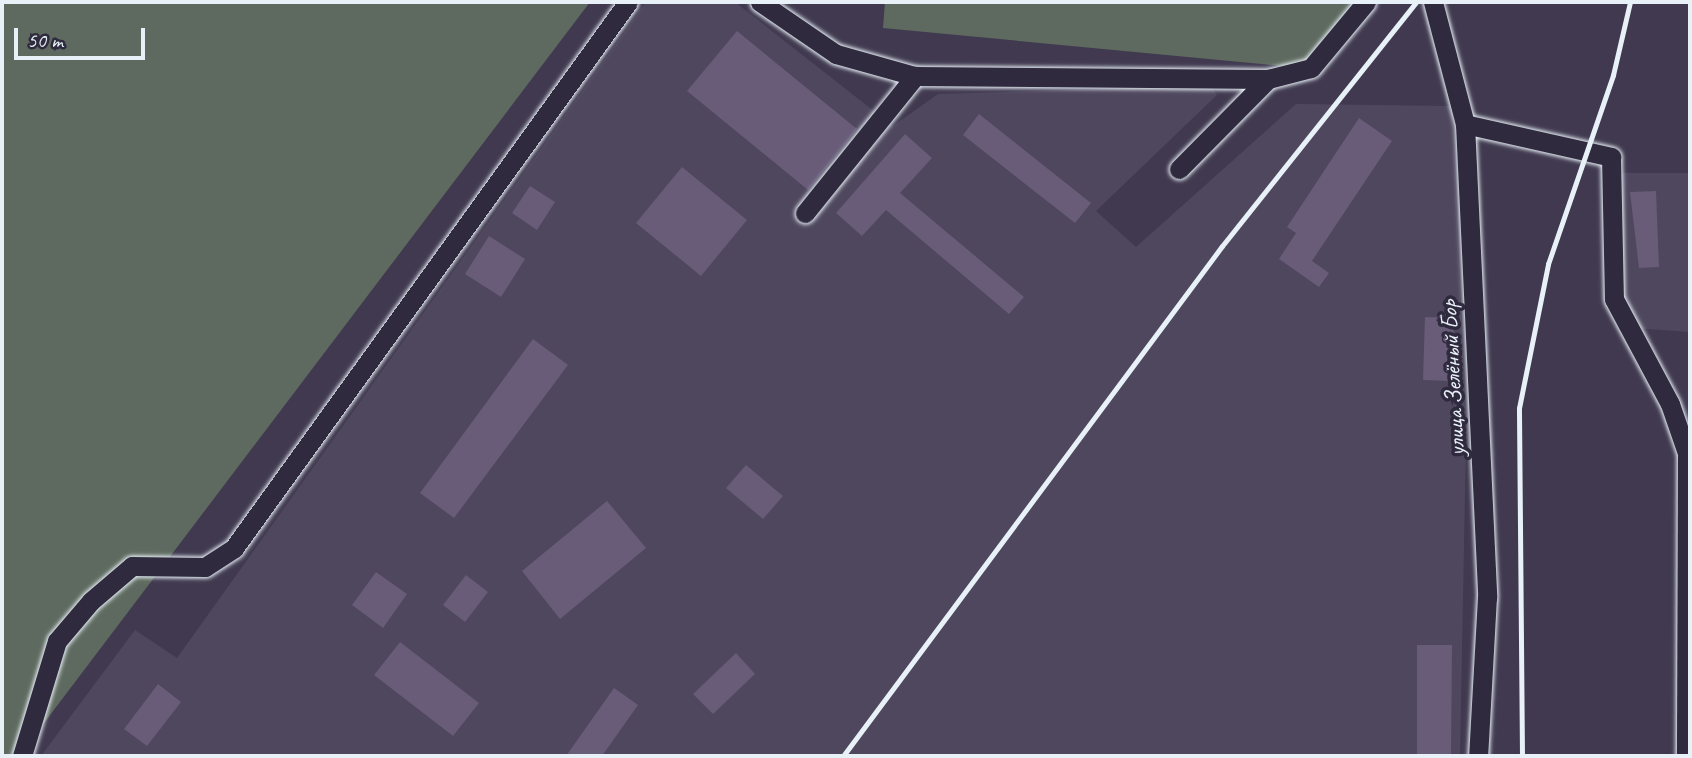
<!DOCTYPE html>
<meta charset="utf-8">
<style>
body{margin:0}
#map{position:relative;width:1692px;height:758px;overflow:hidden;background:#40394f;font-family:Caveat,sans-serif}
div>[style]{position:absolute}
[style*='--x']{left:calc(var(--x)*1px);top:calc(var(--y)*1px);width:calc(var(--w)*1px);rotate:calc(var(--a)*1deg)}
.built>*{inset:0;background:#4f475e}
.green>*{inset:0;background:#5e6a5f}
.building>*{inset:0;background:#685c78}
.roads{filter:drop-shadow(0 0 2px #e8f1f8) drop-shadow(0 0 2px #e8f1f8)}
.minor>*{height:19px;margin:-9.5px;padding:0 9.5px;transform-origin:9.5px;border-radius:9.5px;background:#2f2a3d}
.rail>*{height:5px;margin:-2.5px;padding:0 2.5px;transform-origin:2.5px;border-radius:2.5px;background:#e8f1f8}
span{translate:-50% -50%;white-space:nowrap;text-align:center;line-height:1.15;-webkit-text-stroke:7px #2f2a3d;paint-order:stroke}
.street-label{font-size:24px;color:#e8f1f8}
.frame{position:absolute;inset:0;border:4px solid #e8f1f8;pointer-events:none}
.scale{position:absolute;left:14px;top:28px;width:131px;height:32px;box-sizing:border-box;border:4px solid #e8f1f8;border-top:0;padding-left:9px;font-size:21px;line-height:24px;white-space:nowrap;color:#e8f1f8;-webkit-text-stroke:5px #2f2a3d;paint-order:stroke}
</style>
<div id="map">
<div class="built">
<div style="clip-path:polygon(646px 2px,735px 2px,893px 126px,938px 94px,1211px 86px,1217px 95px,1096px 211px,1136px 247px,1296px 104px,1452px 106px,1466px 441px,1460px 756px,41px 756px,135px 630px,177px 658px)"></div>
<div style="clip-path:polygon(1617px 173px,1690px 173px,1690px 332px,1619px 327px)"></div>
</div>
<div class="green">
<div style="clip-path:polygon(2px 2px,590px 2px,19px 756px,2px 756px)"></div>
<div style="clip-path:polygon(885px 2px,1357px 2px,1304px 68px,883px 28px)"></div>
</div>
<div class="building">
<div style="clip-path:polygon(737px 31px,857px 129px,808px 190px,687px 91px)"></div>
<div style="clip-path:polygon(979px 114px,1091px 203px,1075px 223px,963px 135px)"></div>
<div style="clip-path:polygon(1359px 118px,1392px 141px,1312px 261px,1329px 273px,1319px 287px,1279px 259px,1296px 233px,1287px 227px)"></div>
<div style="clip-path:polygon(905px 134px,932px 158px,900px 193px,1024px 297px,1009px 314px,886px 210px,862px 236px,836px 213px)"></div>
<div style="clip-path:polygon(682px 167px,747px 220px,701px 276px,636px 223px)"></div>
<div style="clip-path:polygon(530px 186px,555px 202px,537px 230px,512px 213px)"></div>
<div style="clip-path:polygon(1656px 191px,1659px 267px,1639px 268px,1630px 192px)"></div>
<div style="clip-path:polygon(489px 236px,525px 259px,501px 297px,465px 274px)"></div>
<div style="clip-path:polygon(1425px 317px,1454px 318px,1452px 381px,1423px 380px)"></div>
<div style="clip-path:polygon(533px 339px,568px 365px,454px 518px,420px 493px)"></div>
<div style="clip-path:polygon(746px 465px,783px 496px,763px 519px,726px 488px)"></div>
<div style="clip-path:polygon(607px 501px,646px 548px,560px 619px,522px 571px)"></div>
<div style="clip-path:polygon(376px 572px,407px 594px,383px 628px,352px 605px)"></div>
<div style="clip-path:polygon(466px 575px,488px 592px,465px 622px,443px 605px)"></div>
<div style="clip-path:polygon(400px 642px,479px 703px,453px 736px,374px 675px)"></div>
<div style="clip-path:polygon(1417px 645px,1452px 645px,1451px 756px,1417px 756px)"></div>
<div style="clip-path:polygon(736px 653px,755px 674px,713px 714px,693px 694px)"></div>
<div style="clip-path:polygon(158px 684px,181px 702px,147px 746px,124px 729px)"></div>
<div style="clip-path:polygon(614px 688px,638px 705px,602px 756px,566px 756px)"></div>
</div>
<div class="roads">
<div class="minor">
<div style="--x:760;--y:2;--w:92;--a:34.4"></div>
<div style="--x:836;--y:54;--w:82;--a:15.6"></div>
<div style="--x:915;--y:76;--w:353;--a:0.5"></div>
<div style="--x:1268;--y:79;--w:44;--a:-14.3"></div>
<div style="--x:1311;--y:68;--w:86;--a:-50.2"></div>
<div style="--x:1433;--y:2;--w:126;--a:75.3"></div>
<div style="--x:1465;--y:124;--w:474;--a:87.3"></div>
<div style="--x:1487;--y:597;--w:159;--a:93.2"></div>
<div style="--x:1465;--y:124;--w:150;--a:12.7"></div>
<div style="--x:1611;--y:157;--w:142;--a:88.8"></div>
<div style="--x:1614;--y:299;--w:119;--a:61.9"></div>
<div style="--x:1670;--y:404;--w:52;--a:70.9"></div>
<div style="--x:1687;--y:453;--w:303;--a:90.2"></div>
<div style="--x:1179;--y:169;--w:127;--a:-45.3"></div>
<div style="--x:805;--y:213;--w:176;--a:-51.2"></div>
<div style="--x:22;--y:756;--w:120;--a:-73.1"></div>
<div style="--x:57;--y:641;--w:52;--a:-49.6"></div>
<div style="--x:91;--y:601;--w:54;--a:-40.5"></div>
<div style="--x:132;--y:566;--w:73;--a:0.8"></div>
<div style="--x:205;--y:567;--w:35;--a:-33"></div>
<div style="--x:234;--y:548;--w:673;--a:-54.19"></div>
</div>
</div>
<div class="rail">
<div style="--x:843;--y:756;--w:635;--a:-53.38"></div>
<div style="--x:1222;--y:246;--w:312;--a:-51.5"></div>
<div style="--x:1522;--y:756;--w:348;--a:-90.5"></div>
<div style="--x:1519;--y:408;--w:147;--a:-78.6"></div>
<div style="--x:1548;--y:264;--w:200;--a:-71"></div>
<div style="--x:1613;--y:75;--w:75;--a:-76.9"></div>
</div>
<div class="street-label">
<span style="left:1453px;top:378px;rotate:-93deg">улица Зелёный Бор</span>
</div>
<div class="frame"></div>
<div class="scale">50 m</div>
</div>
